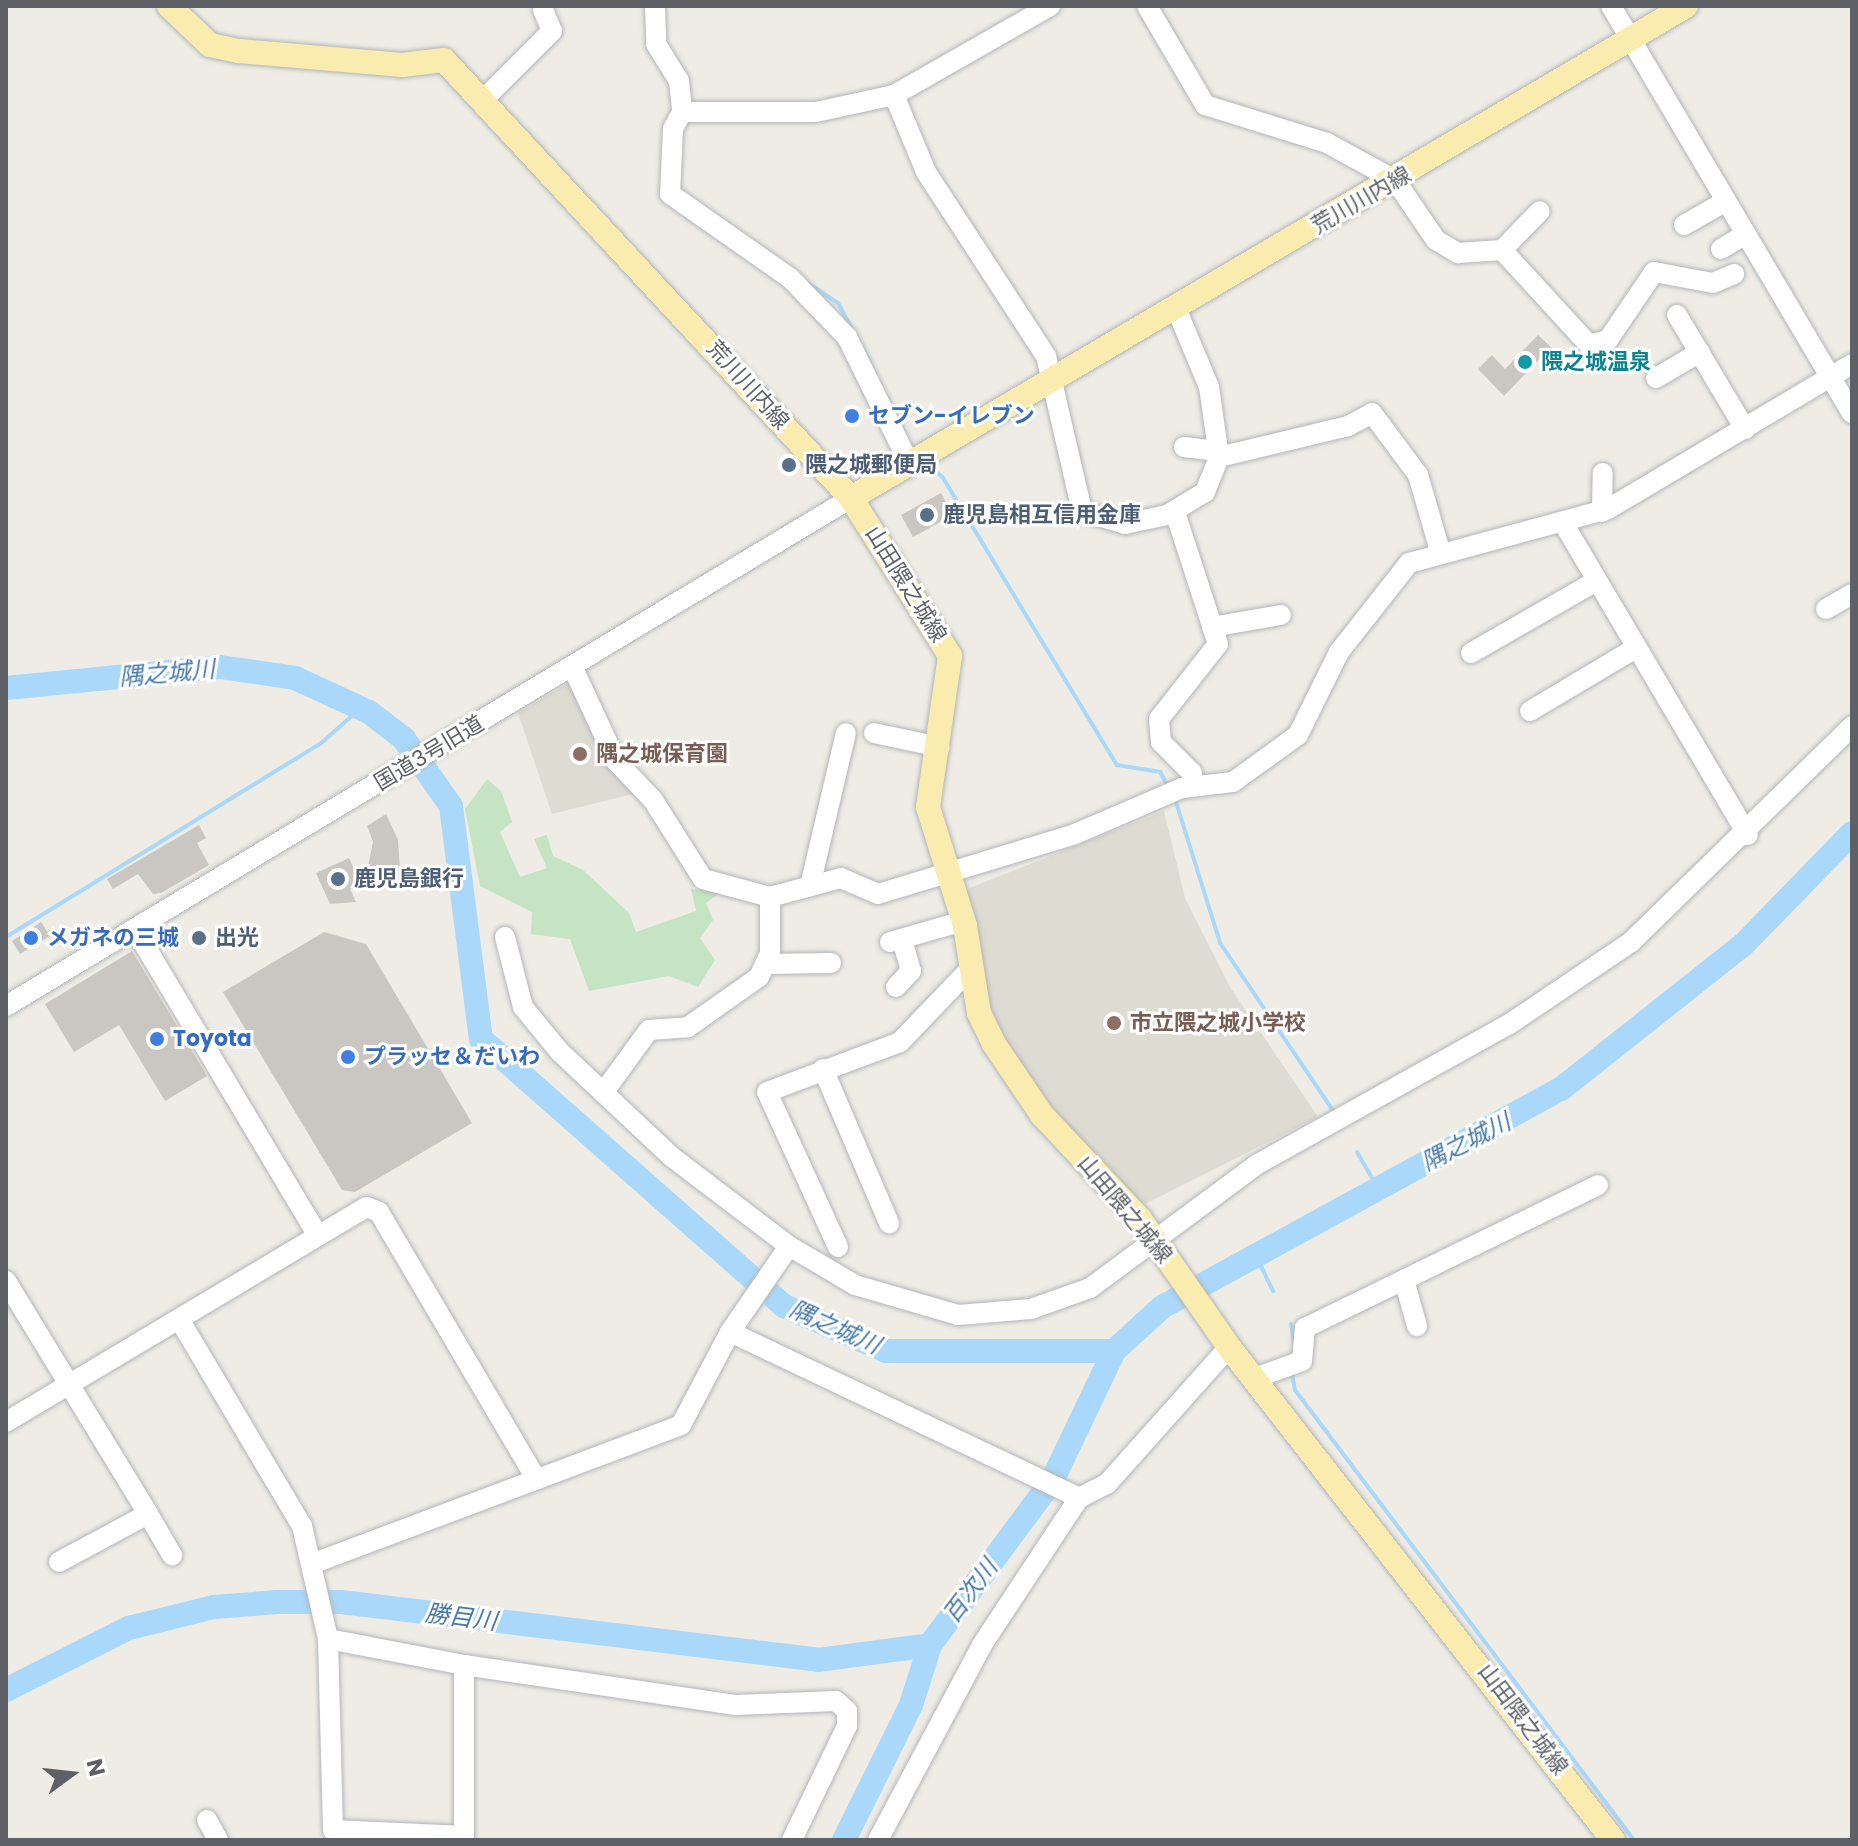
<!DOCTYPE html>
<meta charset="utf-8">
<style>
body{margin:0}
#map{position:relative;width:1858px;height:1846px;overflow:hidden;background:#eeece5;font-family:Poppins,"Noto Sans JP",sans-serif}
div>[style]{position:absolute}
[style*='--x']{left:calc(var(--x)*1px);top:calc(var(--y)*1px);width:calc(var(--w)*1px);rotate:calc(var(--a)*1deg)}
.education>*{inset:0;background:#dedbd3}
.green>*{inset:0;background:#c4e4c3}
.stream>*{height:4px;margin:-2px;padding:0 2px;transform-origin:2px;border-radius:2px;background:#aad8fa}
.river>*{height:24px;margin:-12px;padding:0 12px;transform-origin:12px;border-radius:12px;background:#aad8fa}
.building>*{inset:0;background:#cac7c2}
.roads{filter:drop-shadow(0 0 2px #b2b5b9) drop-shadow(0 0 2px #b2b5b9)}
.minor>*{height:20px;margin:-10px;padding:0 10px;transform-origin:10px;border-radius:10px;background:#fff}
.major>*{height:24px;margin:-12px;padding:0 12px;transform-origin:12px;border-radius:12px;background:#faecae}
.dots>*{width:22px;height:22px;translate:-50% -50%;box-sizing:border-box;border:4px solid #fff;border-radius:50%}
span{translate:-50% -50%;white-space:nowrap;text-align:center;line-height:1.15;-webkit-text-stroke:6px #fff;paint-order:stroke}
.street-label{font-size:22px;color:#5d6064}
.culture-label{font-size:22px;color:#0d838f;font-weight:700}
.left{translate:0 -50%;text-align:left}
.shop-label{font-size:22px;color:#366cbe;font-weight:700}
.service-label{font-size:22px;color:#4e5e75;font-weight:700}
.education-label{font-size:22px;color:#785e54;font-weight:700}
.water-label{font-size:24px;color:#4779ab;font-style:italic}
.frame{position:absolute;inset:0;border:8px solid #5d6064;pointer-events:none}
.north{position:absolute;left:32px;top:1734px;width:80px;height:80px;-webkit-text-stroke:6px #fff;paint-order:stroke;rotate:75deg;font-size:22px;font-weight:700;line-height:32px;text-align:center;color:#5d6064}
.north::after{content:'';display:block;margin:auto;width:28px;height:36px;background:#5d6064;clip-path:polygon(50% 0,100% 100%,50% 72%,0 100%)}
</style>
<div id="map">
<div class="education">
<div style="clip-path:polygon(574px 680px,637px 793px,552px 814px,518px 713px)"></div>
<div style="clip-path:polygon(1164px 811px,1185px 898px,1230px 987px,1318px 1117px,1143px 1205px,1084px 1152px,1023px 1075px,991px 1016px,957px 893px)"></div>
</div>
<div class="green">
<div style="clip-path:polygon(487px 779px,501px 791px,512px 822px,500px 832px,520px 877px,547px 868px,534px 839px,547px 835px,553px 856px,583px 870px,629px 913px,636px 932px,696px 911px,691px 889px,721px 892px,706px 903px,713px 920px,700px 938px,715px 960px,698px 987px,669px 976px,589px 991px,570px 939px,531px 934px,532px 912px,480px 886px,465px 809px)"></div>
</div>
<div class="stream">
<div style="--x:808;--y:283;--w:36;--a:34"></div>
<div style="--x:838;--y:303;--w:67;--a:61.5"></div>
<div style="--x:926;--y:463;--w:23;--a:41"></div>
<div style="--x:943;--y:478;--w:336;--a:58.8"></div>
<div style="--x:1117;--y:765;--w:44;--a:9.2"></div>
<div style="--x:1160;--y:772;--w:18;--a:61"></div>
<div style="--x:1175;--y:799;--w:151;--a:72.6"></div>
<div style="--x:1220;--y:943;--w:200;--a:56"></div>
<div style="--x:6;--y:937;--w:369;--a:-31.6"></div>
<div style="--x:320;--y:744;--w:55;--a:-41.3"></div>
<div style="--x:1357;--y:1152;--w:39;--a:60"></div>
<div style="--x:1256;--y:1256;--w:39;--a:64"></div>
<div style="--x:1291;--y:1324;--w:20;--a:81"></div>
<div style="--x:1292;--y:1373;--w:17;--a:80"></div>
<div style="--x:1295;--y:1390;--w:563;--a:53.01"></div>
</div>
<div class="river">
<div style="--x:6;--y:688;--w:215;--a:-5.6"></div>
<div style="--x:220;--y:667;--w:76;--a:8.3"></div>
<div style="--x:295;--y:678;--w:81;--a:24.7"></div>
<div style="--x:369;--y:712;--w:44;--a:37.6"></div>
<div style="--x:404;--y:739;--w:82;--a:55"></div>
<div style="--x:451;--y:806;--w:235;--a:82.7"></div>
<div style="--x:481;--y:1039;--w:404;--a:41.4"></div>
<div style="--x:784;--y:1306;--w:111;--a:23.8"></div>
<div style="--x:886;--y:1351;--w:228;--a:0"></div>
<div style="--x:1114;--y:1351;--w:65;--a:-42.5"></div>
<div style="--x:1162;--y:1307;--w:455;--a:-28.7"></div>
<div style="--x:1561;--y:1089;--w:232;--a:-38.4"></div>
<div style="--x:1743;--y:945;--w:156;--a:-45.8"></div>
<div style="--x:6;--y:1690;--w:138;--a:-26.8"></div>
<div style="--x:129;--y:1628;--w:88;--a:-13.9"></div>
<div style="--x:214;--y:1607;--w:63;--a:-4.5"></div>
<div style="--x:277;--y:1602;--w:64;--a:0"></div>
<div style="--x:341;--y:1602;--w:481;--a:6.9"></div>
<div style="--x:818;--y:1660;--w:113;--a:-7.6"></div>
<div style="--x:844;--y:1840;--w:151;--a:-63.6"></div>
<div style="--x:911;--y:1705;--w:63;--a:-72.4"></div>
<div style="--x:930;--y:1645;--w:204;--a:-53.4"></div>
<div style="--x:1052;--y:1481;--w:144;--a:-64.5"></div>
</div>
<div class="building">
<div style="clip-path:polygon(1538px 335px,1551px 347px,1504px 396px,1478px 369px,1492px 355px,1505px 369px)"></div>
<div style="clip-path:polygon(941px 493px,953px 515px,913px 537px,901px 515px)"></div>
<div style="clip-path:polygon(386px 814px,398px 840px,401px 886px,385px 886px,383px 875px,367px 871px,373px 842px,367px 826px)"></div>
<div style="clip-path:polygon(199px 825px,206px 838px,197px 843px,209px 865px,161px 893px,153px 894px,138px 874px,113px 889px,107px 879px)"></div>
<div style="clip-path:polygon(349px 858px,361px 884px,350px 889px,356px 902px,330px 904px,316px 873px)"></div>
<div style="clip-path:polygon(41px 922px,50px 936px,20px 954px,12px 941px)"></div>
<div style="clip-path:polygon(324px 932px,366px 944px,472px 1123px,355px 1192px,342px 1190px,223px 992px)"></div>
<div style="clip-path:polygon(132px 951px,207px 1076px,165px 1101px,119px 1025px,74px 1052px,45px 1004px)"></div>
</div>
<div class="roads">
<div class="minor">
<div style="--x:655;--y:6;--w:38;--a:88"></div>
<div style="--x:656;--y:44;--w:44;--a:58.1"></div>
<div style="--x:679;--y:81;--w:31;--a:84"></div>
<div style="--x:682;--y:112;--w:19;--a:118"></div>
<div style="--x:673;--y:129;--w:65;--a:92.6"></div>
<div style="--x:670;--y:194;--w:146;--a:35"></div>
<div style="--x:790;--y:278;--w:82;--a:46"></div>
<div style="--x:847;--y:337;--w:140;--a:63.8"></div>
<div style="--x:1147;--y:6;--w:115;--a:59.6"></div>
<div style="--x:1205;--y:105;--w:128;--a:17.3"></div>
<div style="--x:1327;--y:143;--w:77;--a:28.6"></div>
<div style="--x:1395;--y:180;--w:73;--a:55.7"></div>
<div style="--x:1436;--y:240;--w:26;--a:31"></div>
<div style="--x:1458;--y:253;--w:44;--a:-3.9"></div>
<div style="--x:1502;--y:250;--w:129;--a:47.5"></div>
<div style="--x:1589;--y:345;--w:20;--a:-15"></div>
<div style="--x:1608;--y:340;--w:82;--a:-55.9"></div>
<div style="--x:1654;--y:272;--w:60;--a:10.6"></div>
<div style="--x:1713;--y:283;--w:23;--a:-23"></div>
<div style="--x:1611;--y:6;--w:473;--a:59.4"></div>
<div style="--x:894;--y:95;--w:83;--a:67.4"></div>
<div style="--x:926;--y:172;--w:220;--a:56.9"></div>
<div style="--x:1046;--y:356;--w:159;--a:76.9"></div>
<div style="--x:1082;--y:511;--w:45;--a:16.8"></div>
<div style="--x:1125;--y:524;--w:43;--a:-12.1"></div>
<div style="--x:1167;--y:515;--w:44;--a:-31.2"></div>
<div style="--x:1205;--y:492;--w:38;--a:-68"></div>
<div style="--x:1219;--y:457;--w:71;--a:-98.1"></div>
<div style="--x:1209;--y:387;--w:86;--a:-112.7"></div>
<div style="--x:485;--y:98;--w:95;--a:-45"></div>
<div style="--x:552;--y:31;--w:23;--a:-113"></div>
<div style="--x:682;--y:112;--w:134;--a:0"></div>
<div style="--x:816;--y:112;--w:80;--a:-12.3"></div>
<div style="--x:894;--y:95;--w:180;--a:-29.7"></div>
<div style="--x:1684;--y:225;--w:48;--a:-29.7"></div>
<div style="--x:1721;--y:249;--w:29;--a:-31"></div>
<div style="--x:1502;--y:250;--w:54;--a:-45.7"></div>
<div style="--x:1677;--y:315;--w:133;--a:59.2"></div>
<div style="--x:1656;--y:378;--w:51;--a:-30.6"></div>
<div style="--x:1184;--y:447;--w:34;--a:7"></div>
<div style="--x:1219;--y:457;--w:133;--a:-13.5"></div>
<div style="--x:1348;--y:426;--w:27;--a:-28"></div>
<div style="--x:1372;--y:413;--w:77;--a:53.4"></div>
<div style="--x:1418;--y:475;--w:82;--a:73.8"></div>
<div style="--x:1175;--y:512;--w:139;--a:72"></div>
<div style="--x:1218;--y:644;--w:95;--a:128.2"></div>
<div style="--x:1159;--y:719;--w:23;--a:85"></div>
<div style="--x:1161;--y:742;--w:44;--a:45"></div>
<div style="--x:1192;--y:773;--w:12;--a:85"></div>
<div style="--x:1602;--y:512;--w:39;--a:-89"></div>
<div style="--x:1565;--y:526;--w:359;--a:59.4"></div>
<div style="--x:1826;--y:609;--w:30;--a:-30"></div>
<div style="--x:1212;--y:627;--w:70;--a:-9.9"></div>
<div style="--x:1471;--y:653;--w:144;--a:-29.9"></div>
<div style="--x:572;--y:666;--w:105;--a:65.1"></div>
<div style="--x:616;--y:761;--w:54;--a:46.5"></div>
<div style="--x:653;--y:800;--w:93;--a:57.7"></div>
<div style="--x:703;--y:879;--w:69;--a:15"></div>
<div style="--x:770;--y:897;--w:73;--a:-15"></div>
<div style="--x:841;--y:878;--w:40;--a:23.4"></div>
<div style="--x:878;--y:894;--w:206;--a:-16.9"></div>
<div style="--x:1075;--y:834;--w:116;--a:-23.3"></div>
<div style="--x:1182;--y:788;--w:51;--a:-6.7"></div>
<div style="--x:1233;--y:782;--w:80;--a:-35.9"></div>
<div style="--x:1298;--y:735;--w:93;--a:-63.7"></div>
<div style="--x:1339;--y:652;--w:113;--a:-51.8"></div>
<div style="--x:1409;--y:563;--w:206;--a:-15.2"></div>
<div style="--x:1608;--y:509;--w:284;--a:-30.7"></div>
<div style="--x:1530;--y:711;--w:121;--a:-30.8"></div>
<div style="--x:874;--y:733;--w:67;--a:12"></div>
<div style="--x:810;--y:886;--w:157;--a:-76.8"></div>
<div style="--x:135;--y:929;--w:357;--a:59.2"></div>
<div style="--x:505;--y:937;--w:72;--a:75.6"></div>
<div style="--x:523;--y:1007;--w:58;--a:50.6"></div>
<div style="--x:560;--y:1052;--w:154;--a:43.2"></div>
<div style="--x:672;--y:1157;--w:147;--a:37.3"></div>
<div style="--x:890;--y:942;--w:76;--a:-16"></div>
<div style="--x:765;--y:964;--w:66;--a:-0.9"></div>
<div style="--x:896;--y:987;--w:22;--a:-47"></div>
<div style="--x:911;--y:971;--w:32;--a:-106"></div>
<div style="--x:6;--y:1006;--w:986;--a:-31.01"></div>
<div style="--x:823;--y:1069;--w:168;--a:66.8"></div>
<div style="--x:603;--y:1093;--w:78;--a:-53.9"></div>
<div style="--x:649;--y:1030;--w:39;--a:-4"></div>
<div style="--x:688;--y:1027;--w:87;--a:-35.2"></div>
<div style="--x:759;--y:977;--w:26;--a:-65"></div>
<div style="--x:770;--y:953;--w:56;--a:-90"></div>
<div style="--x:838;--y:1247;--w:170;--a:-114.6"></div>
<div style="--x:767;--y:1092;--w:142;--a:-20.6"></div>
<div style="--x:900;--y:1042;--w:101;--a:-46.2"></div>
<div style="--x:1404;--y:1280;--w:48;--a:74.2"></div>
<div style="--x:6;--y:1281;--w:273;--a:58.6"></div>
<div style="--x:148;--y:1514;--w:101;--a:151.7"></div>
<div style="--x:179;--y:1319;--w:241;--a:59.3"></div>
<div style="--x:302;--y:1526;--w:116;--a:77"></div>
<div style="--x:328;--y:1639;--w:138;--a:10.8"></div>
<div style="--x:464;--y:1665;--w:175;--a:90"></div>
<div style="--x:730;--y:1332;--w:386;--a:25.4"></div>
<div style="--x:1079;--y:1498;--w:31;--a:-27"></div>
<div style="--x:1107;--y:1484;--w:183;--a:-48.3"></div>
<div style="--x:1255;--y:1378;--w:50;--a:-19.9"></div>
<div style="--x:1302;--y:1361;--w:33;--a:-85"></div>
<div style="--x:1305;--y:1328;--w:326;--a:-26"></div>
<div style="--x:6;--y:1422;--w:420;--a:-30.8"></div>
<div style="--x:367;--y:1207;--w:13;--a:23"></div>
<div style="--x:379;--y:1212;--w:310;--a:59.5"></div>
<div style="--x:148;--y:1514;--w:48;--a:59.7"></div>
<div style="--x:314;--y:1563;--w:392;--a:-20.6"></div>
<div style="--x:681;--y:1425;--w:105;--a:-62.2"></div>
<div style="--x:730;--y:1332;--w:104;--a:-55.5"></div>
<div style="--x:789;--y:1246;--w:77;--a:30.6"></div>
<div style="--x:855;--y:1285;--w:107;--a:16.2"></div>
<div style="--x:958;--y:1315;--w:73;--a:-4.7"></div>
<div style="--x:1031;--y:1309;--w:63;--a:-19.6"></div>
<div style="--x:1090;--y:1288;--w:207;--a:-36.5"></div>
<div style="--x:1256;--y:1165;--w:288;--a:-29.1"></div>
<div style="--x:1508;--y:1025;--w:148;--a:-34"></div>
<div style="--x:1631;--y:942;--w:309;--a:-44.3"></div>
<div style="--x:328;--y:1639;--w:191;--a:88.5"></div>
<div style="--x:333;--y:1830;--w:131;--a:2.6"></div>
<div style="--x:464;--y:1665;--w:275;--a:8.4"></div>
<div style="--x:736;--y:1705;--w:100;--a:-2.3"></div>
<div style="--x:836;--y:1701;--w:15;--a:42"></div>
<div style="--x:847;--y:1711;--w:15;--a:90"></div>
<div style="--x:847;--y:1726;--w:127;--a:115.8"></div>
<div style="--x:207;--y:1820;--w:23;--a:61"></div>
<div style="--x:878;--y:1840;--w:221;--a:-61.9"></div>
<div style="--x:982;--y:1645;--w:176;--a:-56.6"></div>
</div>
<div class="major">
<div style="--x:169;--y:6;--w:57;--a:43.6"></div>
<div style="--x:210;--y:45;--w:30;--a:12"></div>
<div style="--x:239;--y:51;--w:164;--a:4.9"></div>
<div style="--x:402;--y:65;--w:42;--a:-6.8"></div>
<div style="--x:444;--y:60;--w:598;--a:47.1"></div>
<div style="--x:851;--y:498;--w:186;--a:57.9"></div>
<div style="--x:950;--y:656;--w:153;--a:98.3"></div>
<div style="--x:928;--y:807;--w:125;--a:72.7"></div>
<div style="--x:965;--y:926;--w:88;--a:80.9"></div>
<div style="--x:979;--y:1013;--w:34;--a:64"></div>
<div style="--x:994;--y:1044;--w:86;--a:55.9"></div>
<div style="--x:1042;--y:1115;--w:143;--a:46.7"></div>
<div style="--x:1140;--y:1219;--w:156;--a:55.2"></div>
<div style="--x:1229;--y:1347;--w:625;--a:52.08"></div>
<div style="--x:851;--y:498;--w:969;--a:-30.51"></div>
</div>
</div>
<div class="dots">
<div style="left:1525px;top:362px;background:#0f9aa8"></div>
<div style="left:852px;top:416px;background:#3f7fe0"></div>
<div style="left:789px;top:465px;background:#5c6f8a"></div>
<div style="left:927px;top:515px;background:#5c6f8a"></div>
<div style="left:580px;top:754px;background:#8d6e63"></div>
<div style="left:338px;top:879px;background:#5c6f8a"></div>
<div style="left:31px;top:938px;background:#3f7fe0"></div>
<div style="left:199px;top:938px;background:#5c6f8a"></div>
<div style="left:1114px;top:1023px;background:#8d6e63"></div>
<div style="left:157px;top:1039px;background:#3f7fe0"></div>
<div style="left:348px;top:1057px;background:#3f7fe0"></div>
</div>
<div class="street-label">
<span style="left:1361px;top:200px;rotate:-30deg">荒川川内線</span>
<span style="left:748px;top:385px;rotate:48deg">荒川川内線</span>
<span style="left:906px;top:584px;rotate:58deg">山田隈之城線</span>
<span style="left:429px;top:753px;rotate:-31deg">国道3号旧道</span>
<span style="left:1125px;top:1209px;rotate:50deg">山田隈之城線</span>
<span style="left:1523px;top:1719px;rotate:53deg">山田隈之城線</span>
</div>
<div class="culture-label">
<span class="left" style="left:1541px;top:362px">隈之城温泉</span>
</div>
<div class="shop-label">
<span class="left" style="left:868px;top:416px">セブン-イレブン</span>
<span class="left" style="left:47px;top:938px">メガネの三城</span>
<span class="left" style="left:173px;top:1039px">Toyota</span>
<span class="left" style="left:364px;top:1057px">プラッセ＆だいわ</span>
</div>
<div class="service-label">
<span class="left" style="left:805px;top:465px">隈之城郵便局</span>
<span class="left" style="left:943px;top:515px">鹿児島相互信用金庫</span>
<span class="left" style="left:354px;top:879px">鹿児島銀行</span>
<span class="left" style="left:215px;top:938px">出光</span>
</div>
<div class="education-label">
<span class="left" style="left:596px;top:754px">隅之城保育園</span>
<span class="left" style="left:1130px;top:1023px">市立隈之城小学校</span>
</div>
<div class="water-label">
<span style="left:167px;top:673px;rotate:-5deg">隅之城川</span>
<span style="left:1466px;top:1142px;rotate:-27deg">隅之城川</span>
<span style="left:835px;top:1327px;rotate:24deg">隅之城川</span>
<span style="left:970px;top:1591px;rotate:-53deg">百次川</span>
<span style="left:461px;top:1617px;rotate:7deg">勝目川</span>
</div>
<div class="frame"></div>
<div class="north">N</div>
</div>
